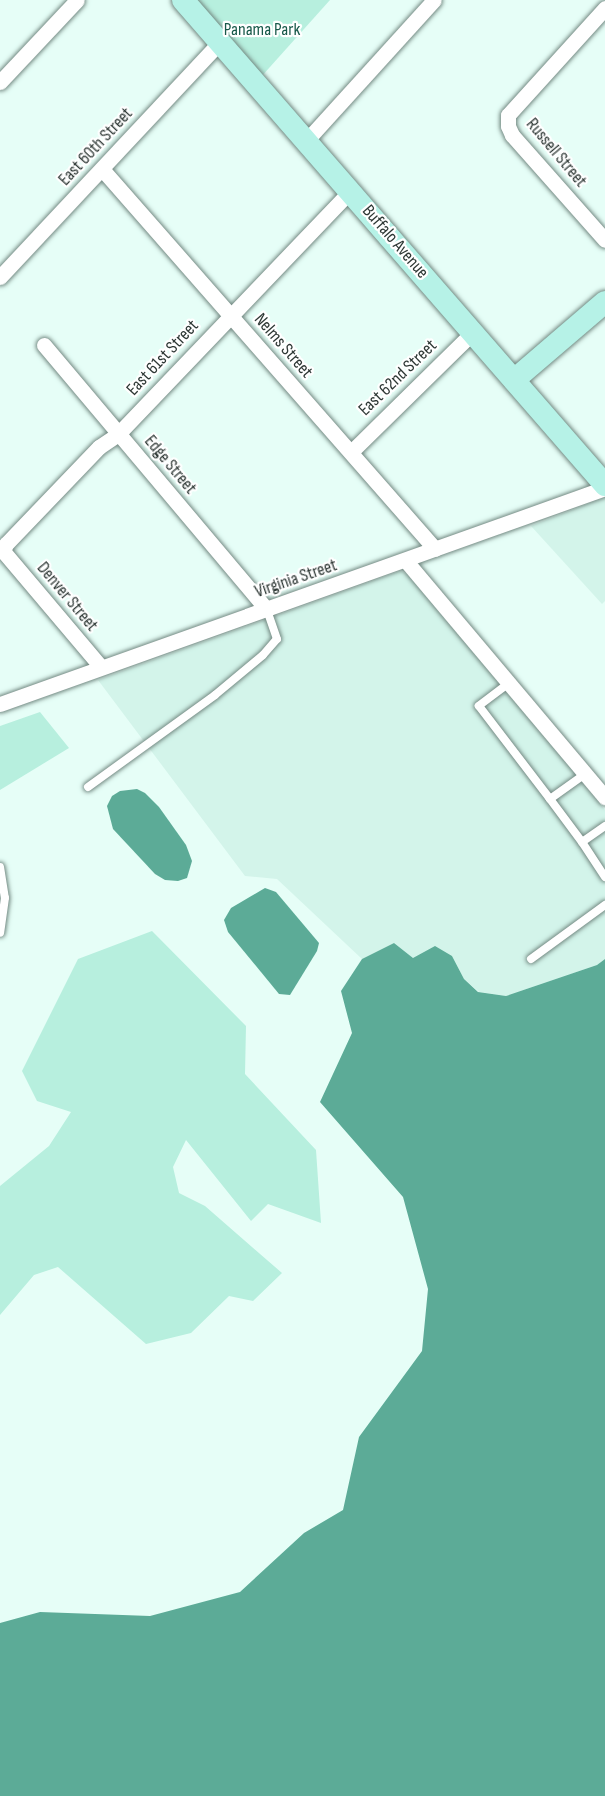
<!DOCTYPE html>
<style>
body{margin:0}
#map{position:relative;width:605px;height:1796px;overflow:hidden;background:#e6fef7;font-family:"Sofia Sans Condensed",sans-serif}
div>[style]{position:absolute}
[style*='--x']{left:calc(var(--x)*1px);top:calc(var(--y)*1px);width:calc(var(--w)*1px);rotate:calc(var(--a)*1deg)}
.built>*{inset:0;background:#d3f4ea}
.green>*{inset:0;background:#b7efde}
.water>*{inset:0;background:#5cab97}
.roads{filter:drop-shadow(0 0 2px #748a83) drop-shadow(0 0 2px #748a83)}
.lane>*{height:8px;margin:-4px;padding:0 4px;transform-origin:4px;border-radius:4px;background:#fff}
.street>*{height:15px;margin:-7.5px;padding:0 7.5px;transform-origin:7.5px;border-radius:7.5px;background:#fff}
.secondary>*{height:22px;margin:-11px;padding:0 11px;transform-origin:11px;border-radius:11px;background:#b6f2e7}
span{translate:-50% -50%;white-space:nowrap;text-align:center;line-height:1.15;-webkit-text-stroke:4.5px #fff;paint-order:stroke}
.park-label{font-size:18px;color:#18594a}
.street-label{font-size:18px;color:#2e3835}
</style>
<div id="map">
<div class="built">
<div style="clip-path:polygon(605px 497px,605px 601px,602px 604px,531px 526px)"></div>
<div style="clip-path:polygon(400px 571px,409px 575px,489px 666px,605px 810px,605px 959px,597px 965px,506px 996px,479px 992px,464px 979px,452px 956px,413px 958px,394px 943px,362px 959px,277px 879px,245px 876px,98px 680px)"></div>
</div>
<div class="green">
<div style="clip-path:polygon(194px 0,330px 0,261px 77px)"></div>
<div style="clip-path:polygon(40px 712px,69px 748px,0 790px,0 726px)"></div>
<div style="clip-path:polygon(152px 931px,246px 1026px,245px 1074px,316px 1150px,321px 1223px,268px 1204px,251px 1221px,186px 1140px,173px 1167px,179px 1193px,205px 1206px,282px 1273px,253px 1301px,229px 1296px,191px 1333px,146px 1344px,58px 1267px,34px 1275px,0 1315px,0 1186px,49px 1146px,71px 1112px,37px 1101px,22px 1071px,78px 959px)"></div>
</div>
<div class="water">
<div style="clip-path:polygon(137px 789px,145px 793px,159px 807px,186px 845px,192px 861px,187px 878px,178px 881px,165px 880px,155px 874px,113px 829px,107px 806px,112px 796px,120px 791px)"></div>
<div style="clip-path:polygon(265px 888px,276px 892px,319px 943px,317px 951px,290px 995px,279px 994px,228px 932px,224px 920px,231px 908px)"></div>
<div style="clip-path:polygon(394px 943px,413px 958px,435px 946px,452px 956px,464px 979px,478px 992px,506px 996px,597px 965px,605px 959px,605px 1796px,0 1796px,0 1623px,40px 1612px,150px 1616px,240px 1592px,304px 1533px,343px 1510px,359px 1437px,422px 1351px,428px 1289px,403px 1197px,320px 1102px,352px 1033px,341px 991px,362px 959px)"></div>
</div>
<div class="roads">
<div class="lane">
<div style="--x:509;--y:683;--w:38;--a:143"></div>
<div style="--x:479;--y:706;--w:117;--a:52.6"></div>
<div style="--x:88;--y:787;--w:157;--a:-35.9"></div>
<div style="--x:215;--y:695;--w:62;--a:-39.8"></div>
<div style="--x:263;--y:655;--w:21;--a:-49"></div>
<div style="--x:277;--y:639;--w:31;--a:-109"></div>
<div style="--x:605;--y:826;--w:28;--a:145"></div>
<div style="--x:582;--y:842;--w:42;--a:56.7"></div>
<div style="--x:582;--y:842;--w:54;--a:-126.7"></div>
<div style="--x:550;--y:799;--w:43;--a:-35.5"></div>
<div style="--x:0;--y:867;--w:31;--a:81"></div>
<div style="--x:5;--y:898;--w:35;--a:98"></div>
<div style="--x:531;--y:959;--w:92;--a:-36.1"></div>
</div>
<div class="street">
<div style="--x:605;--y:8;--w:144;--a:132.2"></div>
<div style="--x:508;--y:115;--w:11;--a:90"></div>
<div style="--x:508;--y:126;--w:10;--a:66"></div>
<div style="--x:512;--y:135;--w:140;--a:48.5"></div>
<div style="--x:0;--y:82;--w:112;--a:-46.8"></div>
<div style="--x:306;--y:141;--w:190;--a:-47.8"></div>
<div style="--x:102;--y:169;--w:505;--a:48.77"></div>
<div style="--x:0;--y:277;--w:322;--a:-46.9"></div>
<div style="--x:44;--y:345;--w:346;--a:49.9"></div>
<div style="--x:351;--y:452;--w:171;--a:-44.5"></div>
<div style="--x:406;--y:561;--w:309;--a:49.9"></div>
<div style="--x:101;--y:667;--w:152;--a:-130.2"></div>
<div style="--x:3;--y:551;--w:8;--a:-67"></div>
<div style="--x:6;--y:544;--w:134;--a:-46.2"></div>
<div style="--x:99;--y:447;--w:23;--a:-34"></div>
<div style="--x:118;--y:434;--w:336;--a:-46.3"></div>
<div style="--x:0;--y:704;--w:642;--a:-19.65"></div>
</div>
<div class="secondary">
<div style="--x:183;--y:0;--w:643;--a:48.97"></div>
<div style="--x:514;--y:380;--w:120;--a:-40.6"></div>
</div>
</div>
<div class="park-label">
<span style="left:262px;top:30px">Panama Park</span>
</div>
<div class="street-label">
<span style="left:96px;top:147px;rotate:-47deg">East 60th Street</span>
<span style="left:556px;top:153px;rotate:50deg">Russell Street</span>
<span style="left:395px;top:242px;rotate:49deg">Buffalo Avenue</span>
<span style="left:283px;top:346px;rotate:49deg">Nelms Street</span>
<span style="left:163px;top:358px;rotate:-47deg">East 61st Street</span>
<span style="left:398px;top:378px;rotate:-44deg">East 62nd Street</span>
<span style="left:170px;top:465px;rotate:50deg">Edge Street</span>
<span style="left:296px;top:579px;rotate:-19deg">Virginia Street</span>
<span style="left:67px;top:597px;rotate:50deg">Denver Street</span>
</div>
</div>
